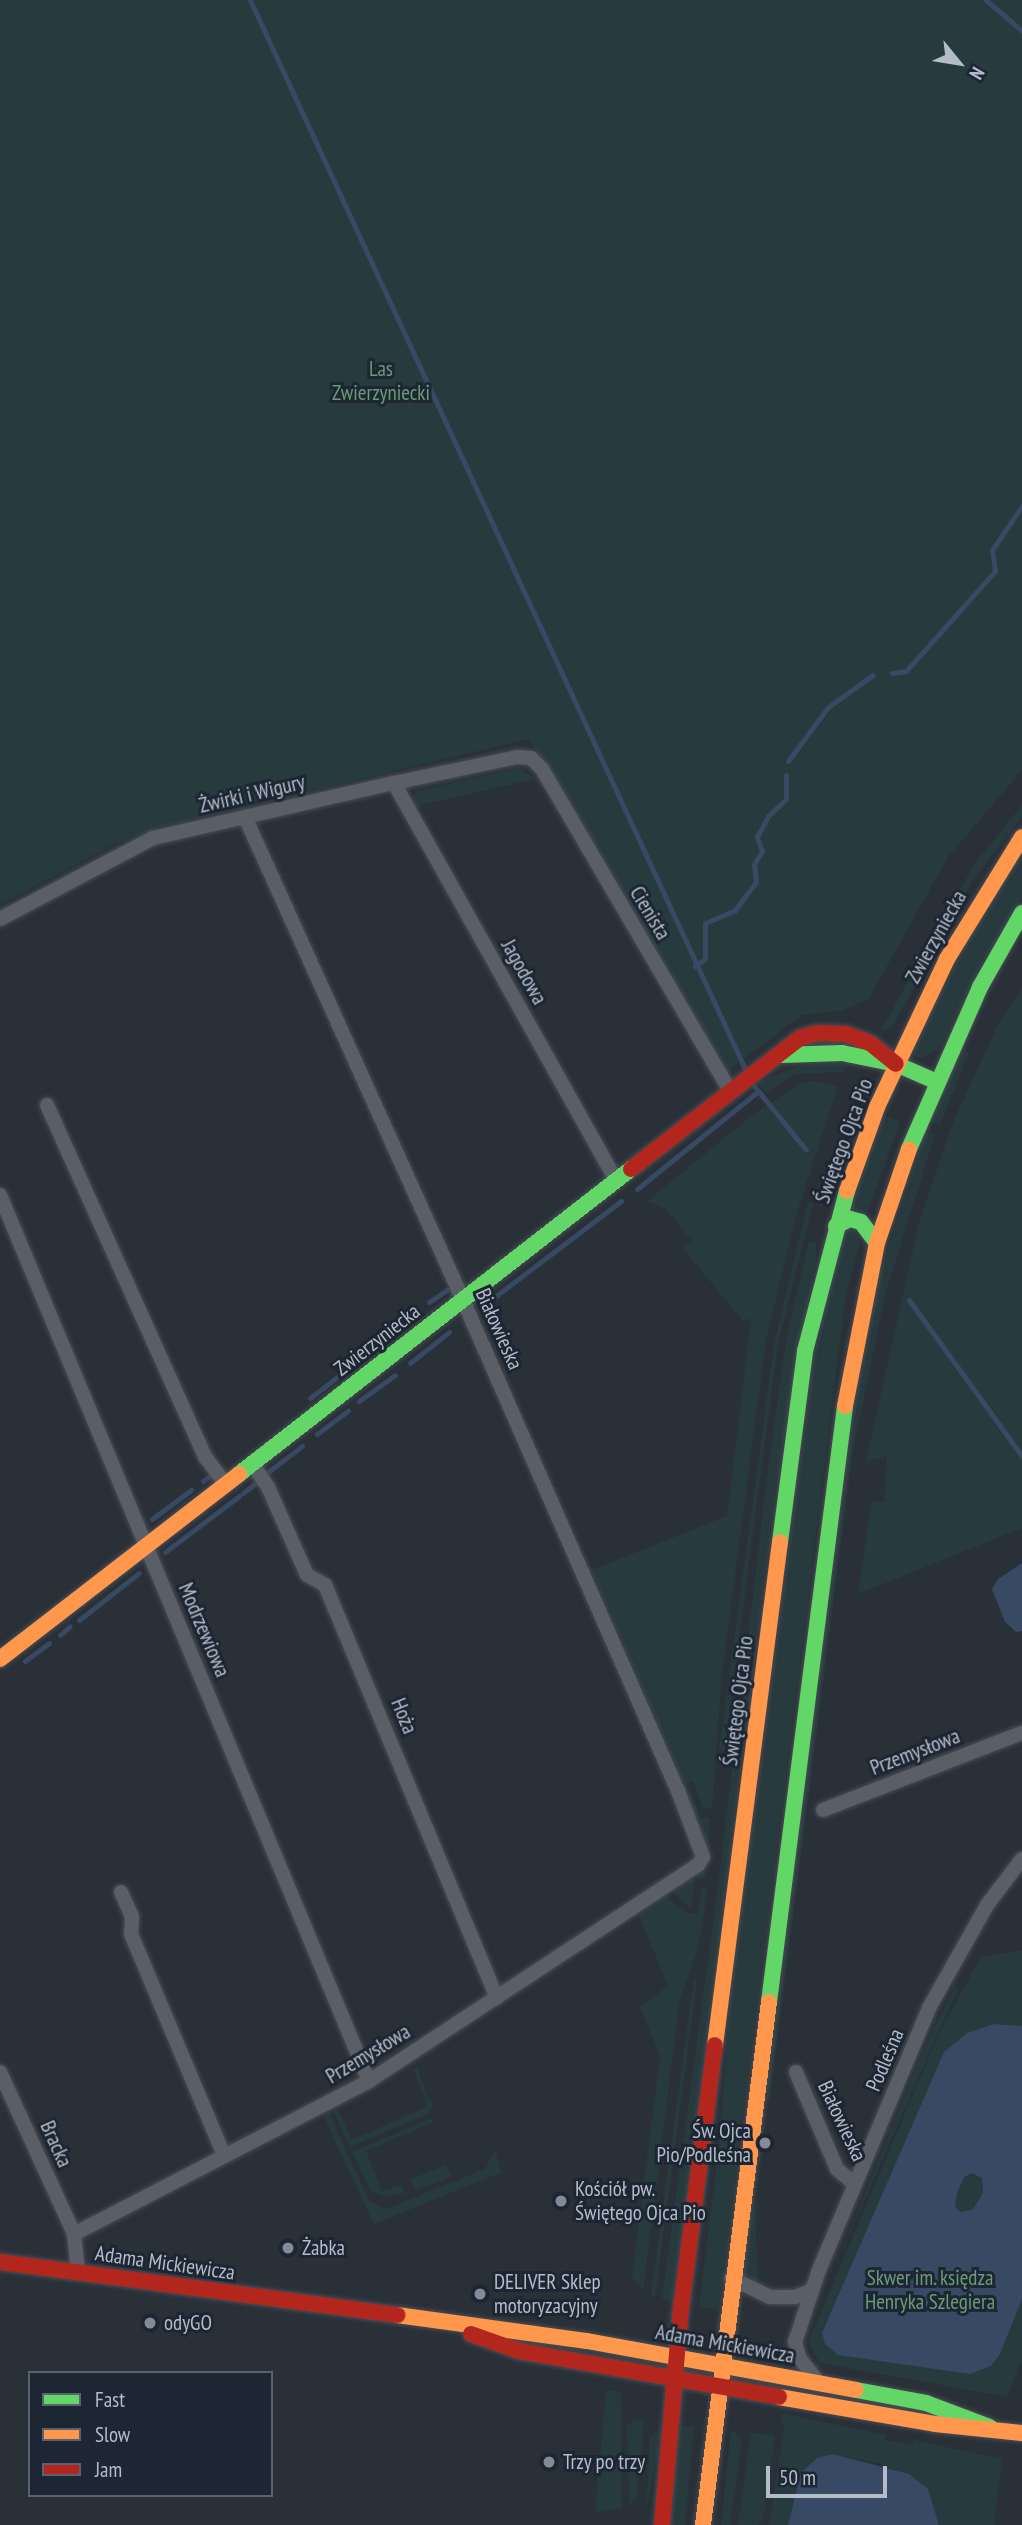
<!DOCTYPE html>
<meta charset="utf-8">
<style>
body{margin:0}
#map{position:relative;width:1022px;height:2525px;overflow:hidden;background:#2a3038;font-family:"PT Sans Narrow",sans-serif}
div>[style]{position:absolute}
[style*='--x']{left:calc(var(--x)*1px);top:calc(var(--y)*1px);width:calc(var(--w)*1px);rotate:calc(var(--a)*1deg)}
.green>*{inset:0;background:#273a3e}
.water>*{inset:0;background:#384963}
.stream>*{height:5px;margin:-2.5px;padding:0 2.5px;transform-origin:2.5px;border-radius:2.5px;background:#384963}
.roads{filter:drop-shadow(0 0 2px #484c53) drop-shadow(0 0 2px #484c53)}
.street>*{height:14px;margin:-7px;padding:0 7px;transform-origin:7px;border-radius:7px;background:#5a5e66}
.fast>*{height:16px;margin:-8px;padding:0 8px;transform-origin:8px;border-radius:8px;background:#63d668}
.slow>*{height:16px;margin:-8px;padding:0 8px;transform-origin:8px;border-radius:8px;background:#ff974d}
.jam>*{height:16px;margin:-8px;padding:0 8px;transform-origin:8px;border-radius:8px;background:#b3261e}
.dots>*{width:19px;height:19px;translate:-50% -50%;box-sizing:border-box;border:4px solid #1d2633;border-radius:50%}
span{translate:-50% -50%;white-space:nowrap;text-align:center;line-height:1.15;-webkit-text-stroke:6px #1d2633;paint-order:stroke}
.park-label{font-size:21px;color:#6b9a76}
.street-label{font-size:21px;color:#b4bcc9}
.poi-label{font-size:21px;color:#b4bcc9}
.right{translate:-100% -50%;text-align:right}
.left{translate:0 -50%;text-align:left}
.legend{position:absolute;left:28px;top:2371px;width:245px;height:126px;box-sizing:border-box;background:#1d2633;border:2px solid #59626f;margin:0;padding:9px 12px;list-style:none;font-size:21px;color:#b4bcc9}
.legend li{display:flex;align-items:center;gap:14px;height:35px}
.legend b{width:35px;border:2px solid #59626f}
.north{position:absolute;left:924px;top:28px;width:70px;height:70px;-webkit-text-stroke:5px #1d2633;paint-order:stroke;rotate:120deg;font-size:19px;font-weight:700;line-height:28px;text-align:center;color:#b4bcc9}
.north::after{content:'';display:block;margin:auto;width:24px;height:32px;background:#b4bcc9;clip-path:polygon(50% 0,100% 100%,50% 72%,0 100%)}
.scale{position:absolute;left:766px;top:2466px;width:121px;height:32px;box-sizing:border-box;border:4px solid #b4bcc9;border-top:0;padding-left:9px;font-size:21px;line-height:24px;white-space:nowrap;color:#b4bcc9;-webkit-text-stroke:5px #1d2633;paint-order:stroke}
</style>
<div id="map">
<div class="green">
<div style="clip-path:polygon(0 0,1022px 0,1022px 770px,948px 857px,868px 1000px,839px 1011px,802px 1015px,725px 1073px,529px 739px,156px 828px,115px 844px,0 905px)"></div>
<div style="clip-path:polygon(519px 768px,535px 779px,416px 806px,413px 800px,417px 791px)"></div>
<div style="clip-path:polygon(1022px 805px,1022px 817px,972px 882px,894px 1024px,880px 1033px,937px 926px,979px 858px)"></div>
<div style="clip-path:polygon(1022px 851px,1022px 898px,981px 965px,940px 1048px,921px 1059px,914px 1056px,913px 1048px,979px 920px)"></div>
<div style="clip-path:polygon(1022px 988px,1022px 1528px,858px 1594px,871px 1502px,884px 1502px,887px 1456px,866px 1462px,919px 1222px,954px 1120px,995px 1031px)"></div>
<div style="clip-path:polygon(963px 1050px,969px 1053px,940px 1125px,929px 1121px)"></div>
<div style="clip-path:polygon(817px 1060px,848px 1064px,843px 1072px,795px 1074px,765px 1093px,757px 1082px)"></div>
<div style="clip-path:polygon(814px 1081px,838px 1087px,797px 1212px,766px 1340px,722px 1674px,712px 1808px,703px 1808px,693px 1781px,684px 1784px,592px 1570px,727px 1516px,751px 1318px,743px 1321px,682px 1247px,692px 1241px,666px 1209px,647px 1201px,753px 1115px,799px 1084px)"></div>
<div style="clip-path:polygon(883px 1115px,900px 1122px,866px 1216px,850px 1208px)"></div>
<div style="clip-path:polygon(926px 1131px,935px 1135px,885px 1295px,852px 1457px,769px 2105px,766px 2079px,861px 1356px,878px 1281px)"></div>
<div style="clip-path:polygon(808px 1202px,813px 1203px,778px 1345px,724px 1752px,719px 1751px,774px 1344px)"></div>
<div style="clip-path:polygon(848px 1229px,855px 1230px,860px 1243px,846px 1294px,719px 2309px,699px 2307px,719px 2146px,731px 1989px,818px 1329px,843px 1232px)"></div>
<div style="clip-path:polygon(809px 1241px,816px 1243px,816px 1260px,777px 1478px,672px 2301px,662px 2299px,718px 1886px,767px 1477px,786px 1340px)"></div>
<div style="clip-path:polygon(690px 1789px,700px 1817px,709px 1818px,709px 1850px,705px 1879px,695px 1877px,691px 1908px,671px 1890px,708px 1854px,688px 1800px)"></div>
<div style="clip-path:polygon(701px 1887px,707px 1888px,703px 1923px,697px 1952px,680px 1999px,643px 2290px,632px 2278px,660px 2055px,640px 2007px,668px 1986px,639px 1916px,665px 1896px,688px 1913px,698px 1914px)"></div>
<div style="clip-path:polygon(1022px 1950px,1022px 2358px,1007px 2397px,820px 2363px,808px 2343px,940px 2031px,981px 1957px)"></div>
<div style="clip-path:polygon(694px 1979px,697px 1980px,655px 2298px,651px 2293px)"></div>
<div style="clip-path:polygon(955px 1986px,958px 1988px,834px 2270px,925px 2046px)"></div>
<div style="clip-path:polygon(417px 2067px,428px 2098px,434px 2101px,428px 2114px,350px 2147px,333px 2111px,338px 2109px,352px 2140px,428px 2106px,413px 2069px)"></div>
<div style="clip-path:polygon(329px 2113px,369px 2201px,386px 2209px,485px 2169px,495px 2151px,502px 2172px,374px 2224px,323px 2115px)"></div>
<div style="clip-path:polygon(432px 2118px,434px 2122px,366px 2151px,382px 2191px,401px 2185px,405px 2193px,384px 2196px,371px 2192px,352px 2152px)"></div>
<div style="clip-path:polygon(445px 2165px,453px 2176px,417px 2190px,413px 2186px,411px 2179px)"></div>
<div style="clip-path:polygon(757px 2201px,756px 2235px,758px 2286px,745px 2273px,746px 2233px)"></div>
<div style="clip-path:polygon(606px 2390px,621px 2392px,622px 2508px,595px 2513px)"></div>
<div style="clip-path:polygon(780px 2413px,886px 2435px,885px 2440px,913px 2444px,914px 2440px,1002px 2459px,994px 2525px,939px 2525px,928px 2489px,886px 2465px,833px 2454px,801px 2473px,788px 2525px,769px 2525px,784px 2430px)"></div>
<div style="clip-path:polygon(634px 2420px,644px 2421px,637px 2497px,629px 2505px,627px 2425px)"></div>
<div style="clip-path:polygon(680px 2425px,694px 2427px,685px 2525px,670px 2525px)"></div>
<div style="clip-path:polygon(661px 2428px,658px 2452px,646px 2511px,650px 2438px)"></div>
<div style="clip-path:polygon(731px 2430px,742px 2438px,730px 2525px,721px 2525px)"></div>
<div style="clip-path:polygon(751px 2432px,775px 2436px,763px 2520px,758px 2525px,738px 2525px)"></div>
</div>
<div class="water">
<div style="clip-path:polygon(1022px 1563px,1022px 1631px,1016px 1632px,1005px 1622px,992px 1589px,998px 1579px)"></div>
<div style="clip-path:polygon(evenodd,994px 2024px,1022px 2026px,1022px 2299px,1000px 2354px,991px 2366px,970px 2374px,838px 2355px,825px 2344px,822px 2333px,944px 2052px,967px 2033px,994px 2024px,972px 2173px,982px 2178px,983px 2193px,973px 2209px,961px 2212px,955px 2207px,957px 2193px,964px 2177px,972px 2173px)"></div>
<div style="clip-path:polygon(833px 2454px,909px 2474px,928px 2489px,939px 2525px,788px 2525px,801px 2473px,817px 2458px)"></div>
</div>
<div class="stream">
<div style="--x:250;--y:0;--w:1183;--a:65.15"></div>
<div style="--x:986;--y:0;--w:48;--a:40.7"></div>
<div style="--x:892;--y:673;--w:14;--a:-8"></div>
<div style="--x:906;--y:671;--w:134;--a:-48.3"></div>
<div style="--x:995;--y:571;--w:21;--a:-98"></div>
<div style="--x:992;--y:550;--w:53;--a:-55.7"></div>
<div style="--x:788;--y:761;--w:67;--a:-53.5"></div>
<div style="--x:828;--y:707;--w:55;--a:-35.4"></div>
<div style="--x:695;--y:966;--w:12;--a:-35"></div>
<div style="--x:705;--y:959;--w:36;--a:-90"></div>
<div style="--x:705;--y:923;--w:33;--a:-23"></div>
<div style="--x:735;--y:910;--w:35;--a:-53"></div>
<div style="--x:756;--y:882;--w:18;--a:-96"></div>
<div style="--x:754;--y:864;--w:15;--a:-58"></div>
<div style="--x:762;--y:851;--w:15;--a:-110"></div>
<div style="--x:757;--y:837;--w:24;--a:-62"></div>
<div style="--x:768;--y:816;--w:25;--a:-43"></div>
<div style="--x:786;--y:799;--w:24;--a:-90"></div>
<div style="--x:751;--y:1082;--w:87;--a:51"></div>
<div style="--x:637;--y:1189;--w:154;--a:-38.9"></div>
<div style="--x:909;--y:1300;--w:193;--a:54.1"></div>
<div style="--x:429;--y:1302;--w:22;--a:-34"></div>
<div style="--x:484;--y:1305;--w:172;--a:-37.2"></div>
<div style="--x:400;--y:1324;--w:13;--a:-39"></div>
<div style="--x:410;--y:1363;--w:50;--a:-38.5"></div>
<div style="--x:310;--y:1398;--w:82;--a:-37.6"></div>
<div style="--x:359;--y:1401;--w:44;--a:-35.8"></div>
<div style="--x:317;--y:1434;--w:39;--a:-37"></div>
<div style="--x:268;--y:1472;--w:43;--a:-37.4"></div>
<div style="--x:203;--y:1481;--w:10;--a:-37"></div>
<div style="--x:243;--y:1493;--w:18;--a:-38"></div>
<div style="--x:152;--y:1519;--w:49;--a:-36.6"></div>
<div style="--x:165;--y:1552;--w:93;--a:-37.1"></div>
<div style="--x:79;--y:1620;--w:76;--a:-38.1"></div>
<div style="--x:60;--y:1635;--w:13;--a:-42"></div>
<div style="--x:25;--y:1661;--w:30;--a:-37"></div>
</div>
<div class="roads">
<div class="street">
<div style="--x:394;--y:783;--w:456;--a:60.8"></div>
<div style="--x:0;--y:919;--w:173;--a:-27.9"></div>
<div style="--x:153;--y:838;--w:247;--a:-12.9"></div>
<div style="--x:394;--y:783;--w:126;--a:-11.9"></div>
<div style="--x:517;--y:757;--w:14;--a:4"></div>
<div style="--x:531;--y:758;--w:16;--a:45"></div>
<div style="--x:542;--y:769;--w:374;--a:59.7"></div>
<div style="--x:47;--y:1105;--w:387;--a:65.8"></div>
<div style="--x:206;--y:1458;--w:34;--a:53"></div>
<div style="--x:0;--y:1195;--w:960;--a:67.39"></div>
<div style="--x:252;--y:1464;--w:28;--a:55"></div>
<div style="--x:268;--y:1487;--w:96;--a:66.1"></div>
<div style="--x:307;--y:1575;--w:21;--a:29"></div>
<div style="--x:325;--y:1585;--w:447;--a:67.4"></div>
<div style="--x:823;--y:1810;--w:213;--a:-21.2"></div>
<div style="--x:121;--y:1892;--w:27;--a:66"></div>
<div style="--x:132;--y:1917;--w:17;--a:93"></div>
<div style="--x:131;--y:1934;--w:240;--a:67.2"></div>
<div style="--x:0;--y:2072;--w:178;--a:65.4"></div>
<div style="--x:796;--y:2072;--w:105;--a:67.1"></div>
<div style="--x:837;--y:2169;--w:23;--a:41"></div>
<div style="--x:78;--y:2272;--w:38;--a:-96"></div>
<div style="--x:74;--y:2234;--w:332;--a:-27.4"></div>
<div style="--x:369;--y:2081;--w:394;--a:-33.3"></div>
<div style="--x:698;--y:1865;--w:9;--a:-58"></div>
<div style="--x:703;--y:1857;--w:71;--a:-110.7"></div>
<div style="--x:678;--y:1791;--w:536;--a:-113.65"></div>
<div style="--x:463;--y:1300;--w:530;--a:-114.29"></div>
<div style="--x:731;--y:2278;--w:43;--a:26"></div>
<div style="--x:770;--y:2297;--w:25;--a:0"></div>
<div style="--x:795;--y:2297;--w:17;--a:-21"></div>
<div style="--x:819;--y:2383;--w:33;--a:-128"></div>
<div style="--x:799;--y:2357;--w:16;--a:-105"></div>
<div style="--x:795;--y:2342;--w:76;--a:-71.6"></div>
<div style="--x:819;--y:2270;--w:284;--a:-67.2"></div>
<div style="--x:929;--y:2008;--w:118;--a:-60.6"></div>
<div style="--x:987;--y:1905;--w:58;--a:-52.7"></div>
</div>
<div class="fast">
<div style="--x:781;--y:1055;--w:61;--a:-1.9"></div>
<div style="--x:842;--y:1053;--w:55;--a:11.5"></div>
<div style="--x:896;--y:1064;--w:43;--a:23.6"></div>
<div style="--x:909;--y:1149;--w:177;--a:-66.3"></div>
<div style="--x:980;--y:987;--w:85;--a:-60.4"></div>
<div style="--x:836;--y:1226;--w:16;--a:-27"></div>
<div style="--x:850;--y:1219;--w:11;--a:15"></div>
<div style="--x:861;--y:1222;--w:26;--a:53"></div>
<div style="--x:239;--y:1474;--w:497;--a:-37.9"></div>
<div style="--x:780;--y:1542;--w:193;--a:-82.5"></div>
<div style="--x:805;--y:1351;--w:165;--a:-75.3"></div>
<div style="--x:769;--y:2002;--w:601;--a:-82.73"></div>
<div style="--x:856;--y:2390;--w:71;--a:10.5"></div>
<div style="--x:926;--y:2403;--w:68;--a:20.6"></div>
</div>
<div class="slow">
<div style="--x:847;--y:1191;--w:89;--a:-70.3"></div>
<div style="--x:877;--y:1107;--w:164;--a:-64.7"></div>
<div style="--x:947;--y:959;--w:143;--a:-58.4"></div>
<div style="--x:845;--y:1406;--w:166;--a:-78.9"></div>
<div style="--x:877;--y:1243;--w:99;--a:-71.2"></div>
<div style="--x:0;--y:1659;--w:302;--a:-37.7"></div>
<div style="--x:715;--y:2045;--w:507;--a:-82.64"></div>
<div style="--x:397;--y:2315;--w:192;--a:7.8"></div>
<div style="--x:587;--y:2341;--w:273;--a:10.3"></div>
<div style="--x:779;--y:2397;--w:158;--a:9.8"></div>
<div style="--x:935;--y:2424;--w:87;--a:5.9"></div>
<div style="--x:703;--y:2525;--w:527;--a:-82.81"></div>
</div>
<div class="jam">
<div style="--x:631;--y:1169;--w:214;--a:-37.8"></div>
<div style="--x:800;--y:1038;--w:17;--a:-17"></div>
<div style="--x:816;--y:1033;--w:30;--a:2"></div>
<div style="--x:846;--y:1034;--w:26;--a:21"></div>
<div style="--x:870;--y:1043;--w:33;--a:39"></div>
<div style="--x:0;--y:2262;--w:401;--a:7.6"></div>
<div style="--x:471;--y:2334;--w:51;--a:19.5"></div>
<div style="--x:519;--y:2351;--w:264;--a:10"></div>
<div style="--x:662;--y:2525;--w:217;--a:-85"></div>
<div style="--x:681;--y:2309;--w:266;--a:-82.7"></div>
</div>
</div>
<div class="dots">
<div style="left:765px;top:2143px;background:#848b96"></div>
<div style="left:561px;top:2201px;background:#848b96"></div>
<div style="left:288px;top:2248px;background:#848b96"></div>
<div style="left:480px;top:2294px;background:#848b96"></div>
<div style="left:150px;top:2323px;background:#848b96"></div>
<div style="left:549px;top:2462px;background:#848b96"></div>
</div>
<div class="park-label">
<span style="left:381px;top:381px">Las<br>Zwierzyniecki</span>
<span style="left:930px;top:2290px">Skwer im. księdza<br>Henryka Szlegiera</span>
</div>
<div class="street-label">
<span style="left:252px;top:794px;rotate:-13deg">Żwirki i Wigury</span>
<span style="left:650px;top:913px;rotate:59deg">Cienista</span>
<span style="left:936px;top:937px;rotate:-61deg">Zwierzyniecka</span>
<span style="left:524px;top:972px;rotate:61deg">Jagodowa</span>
<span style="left:844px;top:1141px;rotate:-70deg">Świętego Ojca Pio</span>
<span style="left:499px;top:1329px;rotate:66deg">Białowieska</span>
<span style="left:377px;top:1340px;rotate:-38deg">Zwierzyniecka</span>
<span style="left:204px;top:1630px;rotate:67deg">Modrzewiowa</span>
<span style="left:738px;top:1701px;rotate:-83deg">Świętego Ojca Pio</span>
<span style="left:404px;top:1716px;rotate:68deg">Hoża</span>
<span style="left:915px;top:1752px;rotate:-21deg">Przemysłowa</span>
<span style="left:368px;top:2054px;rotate:-31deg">Przemysłowa</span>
<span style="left:885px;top:2060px;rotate:-67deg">Podleśna</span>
<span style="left:842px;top:2121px;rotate:65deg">Białowieska</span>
<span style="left:56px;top:2144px;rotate:66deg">Bracka</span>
<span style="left:165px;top:2263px;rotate:8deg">Adama Mickiewicza</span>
<span style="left:725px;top:2344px;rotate:10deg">Adama Mickiewicza</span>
</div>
<div class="poi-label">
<span class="right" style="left:751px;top:2143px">Św. Ojca<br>Pio/Podleśna</span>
<span class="left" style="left:575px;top:2201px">Kościół pw.<br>Świętego Ojca Pio</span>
<span class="left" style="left:302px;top:2248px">Żabka</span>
<span class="left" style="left:494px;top:2294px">DELIVER Sklep<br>motoryzacyjny</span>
<span class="left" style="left:164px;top:2323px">odyGO</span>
<span class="left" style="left:563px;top:2462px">Trzy po trzy</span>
</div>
<ul class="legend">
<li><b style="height:9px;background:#63d668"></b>Fast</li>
<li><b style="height:9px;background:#ff974d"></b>Slow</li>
<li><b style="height:9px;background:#b3261e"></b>Jam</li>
</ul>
<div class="north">N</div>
<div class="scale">50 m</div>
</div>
